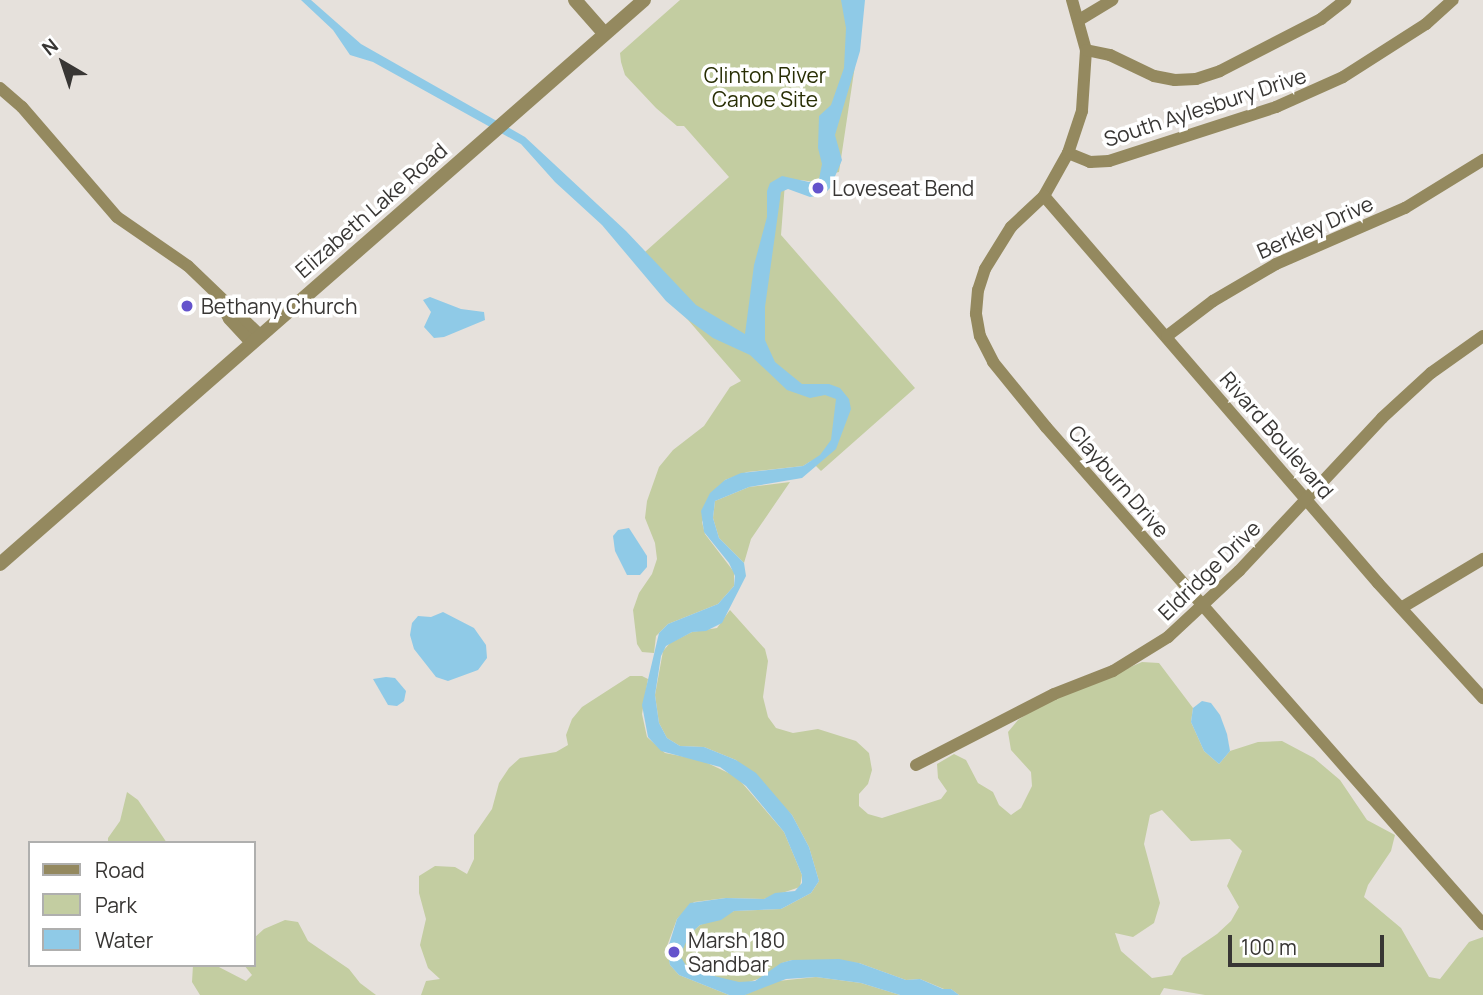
<!DOCTYPE html>
<style>
body{margin:0}
#map{position:relative;width:1483px;height:995px;overflow:hidden;background:#e6e1dc;font-family:Manrope,sans-serif}
div>[style]{position:absolute}
[style*='--x']{left:calc(var(--x)*1px);top:calc(var(--y)*1px);width:calc(var(--w)*1px);rotate:calc(var(--a)*1deg)}
.green>*{inset:0;background:#c3cda1}
.water>*{inset:0;background:#8fcae7}
.minor>*{height:12px;margin:-6px;padding:0 6px;transform-origin:6px;border-radius:6px;background:#94895f}
.tertiary>*{height:14px;margin:-7px;padding:0 7px;transform-origin:7px;border-radius:7px;background:#94895f}
.dots>*{width:19px;height:19px;translate:-50% -50%;box-sizing:border-box;border:4px solid #fff;border-radius:50%}
span{translate:-50% -50%;white-space:nowrap;text-align:center;line-height:1.15;-webkit-text-stroke:7px #fff;paint-order:stroke}
.park-label{font-size:21px;color:#282e04}
.street-label{font-size:21px;color:#383634}
.poi-label{font-size:21px;color:#383634}
.left{translate:0 -50%;text-align:left}
.legend{position:absolute;left:28px;top:841px;width:228px;height:126px;box-sizing:border-box;background:#fff;border:2px solid #afafae;margin:0;padding:9px 12px;list-style:none;font-size:21px;color:#383634}
.legend li{display:flex;align-items:center;gap:14px;height:35px}
.legend b{width:35px;border:2px solid #afafae}
.north{position:absolute;left:28px;top:28px;width:70px;height:70px;-webkit-text-stroke:5px #fff;paint-order:stroke;rotate:321deg;font-size:19px;font-weight:700;line-height:28px;text-align:center;color:#383634}
.north::after{content:'';display:block;margin:auto;width:24px;height:32px;background:#383634;clip-path:polygon(50% 0,100% 100%,50% 72%,0 100%)}
.scale{position:absolute;left:1228px;top:935px;width:156px;height:32px;box-sizing:border-box;border:4px solid #383634;border-top:0;padding-left:9px;font-size:21px;line-height:24px;white-space:nowrap;color:#383634;-webkit-text-stroke:5px #fff;paint-order:stroke}
</style>
<div id="map">
<div class="green">
<div style="clip-path:polygon(680px 0,862px 0,863px 12px,839px 172px,821px 176px,815px 182px,800px 180px,785px 183px,781px 235px,915px 388px,821px 471px,811px 461px,803px 466px,747px 472px,725px 480px,702px 522px,705px 534px,734px 572px,734px 586px,718px 604px,668px 624px,656px 636px,654px 653px,642px 652px,637px 644px,633px 610px,639px 593px,652px 574px,657px 559px,655px 543px,645px 518px,647px 501px,659px 467px,673px 450px,704px 426px,730px 387px,741px 381px,636px 260px,729px 177px,684px 126px,677px 126px,656px 108px,625px 75px,621px 62px,620px 53px)"></div>
<div style="clip-path:polygon(790px 482px,751px 539px,744px 563px,719px 538px,713px 518px,715px 501px,749px 487px)"></div>
<div style="clip-path:polygon(evenodd,730px 610px,765px 649px,768px 661px,763px 697px,768px 717px,776px 728px,793px 733px,818px 729px,856px 741px,869px 753px,872px 770px,868px 784px,859px 794px,859px 806px,868px 814px,882px 818px,941px 799px,947px 791px,938px 778px,937px 764px,954px 754px,966px 760px,978px 783px,993px 792px,999px 805px,1011px 815px,1021px 808px,1032px 786px,1031px 772px,1011px 750px,1008px 732px,1018px 720px,1039px 706px,1142px 662px,1159px 663px,1193px 708px,1191px 722px,1204px 751px,1219px 764px,1230px 751px,1258px 742px,1282px 741px,1314px 758px,1340px 780px,1367px 820px,1395px 835px,1391px 851px,1368px 885px,1364px 897px,1401px 928px,1429px 977px,1440px 979px,1469px 942px,1483px 937px,1483px 995px,1205px 995px,1164px 988px,1160px 995px,959px 995px,951px 989px,944px 989px,920px 979px,906px 980px,859px 963px,792px 960px,782px 963px,761px 978px,749px 982px,733px 982px,689px 970px,681px 960px,680px 950px,689px 935px,700px 925px,734px 911px,781px 909px,811px 893px,819px 881px,809px 847px,792px 815px,736px 760px,704px 747px,680px 746px,667px 738px,659px 723px,655px 695px,663px 651px,670px 643px,692px 632px,717px 628px,730px 610px,1162px 810px,1191px 841px,1230px 839px,1242px 851px,1227px 886px,1239px 907px,1231px 921px,1217px 934px,1182px 958px,1172px 975px,1152px 978px,1121px 951px,1115px 933px,1133px 937px,1154px 923px,1160px 903px,1144px 844px,1150px 815px,1162px 810px)"></div>
<div style="clip-path:polygon(630px 676px,642px 676px,648px 679px,642px 714px,647px 737px,665px 753px,701px 760px,737px 777px,784px 832px,802px 875px,800px 887px,764px 899px,726px 898px,694px 902px,677px 919px,667px 946px,670px 965px,679px 975px,729px 995px,421px 995px,426px 981px,440px 979px,428px 968px,420px 945px,426px 919px,419px 893px,419px 876px,435px 866px,455px 867px,467px 874px,474px 859px,474px 835px,492px 809px,499px 783px,509px 768px,520px 758px,556px 752px,568px 745px,566px 735px,572px 719px,582px 707px)"></div>
<div style="clip-path:polygon(127px 792px,138px 800px,167px 843px,108px 843px,108px 838px,120px 821px)"></div>
<div style="clip-path:polygon(285px 920px,298px 922px,308px 941px,349px 969px,360px 983px,376px 995px,200px 995px,192px 982px,193px 965px,215px 965px,246px 981px,252px 975px,244px 965px,254px 965px,254px 938px,264px 929px)"></div>
<div style="clip-path:polygon(816px 977px,861px 983px,900px 995px,744px 995px,778px 981px)"></div>
</div>
<div class="water">
<div style="clip-path:polygon(301px 0,311px 0,361px 44px,525px 137px,626px 231px,696px 305px,745px 334px,754px 265px,767px 217px,767px 191px,770px 183px,782px 176px,809px 182px,819px 179px,822px 164px,818px 148px,819px 116px,831px 105px,844px 68px,846px 28px,841px 0,865px 0,860px 51px,835px 135px,842px 160px,830px 188px,823px 195px,810px 197px,788px 189px,781px 192px,765px 307px,765px 340px,775px 362px,802px 384px,829px 384px,840px 388px,849px 399px,851px 409px,836px 449px,802px 478px,749px 487px,715px 501px,713px 518px,719px 538px,744px 563px,746px 576px,722px 623px,706px 631px,692px 632px,666px 646px,661px 656px,655px 695px,659px 723px,667px 738px,680px 746px,704px 747px,736px 760px,756px 773px,792px 815px,809px 847px,819px 881px,811px 893px,781px 909px,734px 911px,721px 920px,700px 925px,689px 935px,680px 956px,689px 970px,739px 982px,755px 981px,781px 963px,792px 960px,839px 959px,859px 963px,906px 980px,920px 979px,943px 989px,951px 989px,959px 995px,900px 995px,861px 983px,816px 977px,786px 979px,745px 995px,729px 995px,679px 975px,670px 965px,667px 951px,677px 919px,690px 903px,726px 898px,764px 899px,775px 893px,795px 891px,802px 883px,802px 875px,784px 832px,746px 786px,720px 767px,661px 751px,648px 737px,642px 705px,659px 633px,668px 624px,718px 604px,734px 586px,735px 576px,729px 563px,704px 532px,701px 511px,710px 493px,725px 480px,741px 473px,803px 466px,820px 455px,831px 440px,836px 399px,825px 395px,810px 398px,787px 390px,750px 355px,713px 338px,687px 319px,666px 301px,602px 225px,555px 182px,521px 144px,373px 62px,350px 55px,333px 30px)"></div>
<div style="clip-path:polygon(430px 297px,461px 309px,484px 312px,485px 320px,444px 337px,434px 338px,424px 327px,431px 312px,423px 300px)"></div>
<div style="clip-path:polygon(629px 528px,647px 556px,647px 567px,640px 575px,627px 575px,615px 551px,613px 536px,618px 530px)"></div>
<div style="clip-path:polygon(443px 612px,474px 628px,486px 645px,487px 658px,478px 670px,448px 681px,436px 677px,414px 649px,410px 635px,412px 623px,418px 616px,431px 617px)"></div>
<div style="clip-path:polygon(386px 677px,395px 678px,406px 691px,404px 701px,397px 706px,388px 705px,373px 679px)"></div>
<div style="clip-path:polygon(1202px 701px,1211px 703px,1220px 715px,1227px 734px,1230px 751px,1219px 764px,1204px 751px,1191px 722px,1193px 708px)"></div>
</div>
<div class="minor">
<div style="--x:1072;--y:0;--w:52;--a:74.4"></div>
<div style="--x:1086;--y:50;--w:61;--a:93.8"></div>
<div style="--x:1082;--y:111;--w:44;--a:108.4"></div>
<div style="--x:1068;--y:153;--w:49;--a:119.2"></div>
<div style="--x:1044;--y:196;--w:45;--a:136.8"></div>
<div style="--x:1011;--y:227;--w:49;--a:121.8"></div>
<div style="--x:985;--y:269;--w:22;--a:108"></div>
<div style="--x:978;--y:290;--w:24;--a:95"></div>
<div style="--x:976;--y:314;--w:22;--a:80"></div>
<div style="--x:980;--y:336;--w:29;--a:63"></div>
<div style="--x:993;--y:362;--w:84;--a:50.8"></div>
<div style="--x:1046;--y:427;--w:662;--a:48.68"></div>
<div style="--x:1079;--y:20;--w:39;--a:-31"></div>
<div style="--x:1086;--y:50;--w:25;--a:12"></div>
<div style="--x:1110;--y:55;--w:49;--a:25.5"></div>
<div style="--x:1154;--y:76;--w:21;--a:11"></div>
<div style="--x:1175;--y:80;--w:21;--a:-3"></div>
<div style="--x:1196;--y:79;--w:25;--a:-18"></div>
<div style="--x:1220;--y:71;--w:114;--a:-27.2"></div>
<div style="--x:1321;--y:19;--w:31;--a:-38"></div>
<div style="--x:0;--y:88;--w:29;--a:41"></div>
<div style="--x:22;--y:107;--w:145;--a:49.2"></div>
<div style="--x:117;--y:217;--w:86;--a:34.6"></div>
<div style="--x:188;--y:266;--w:100;--a:43.8"></div>
<div style="--x:1068;--y:153;--w:24;--a:22"></div>
<div style="--x:1090;--y:162;--w:19;--a:-3"></div>
<div style="--x:1109;--y:161;--w:176;--a:-17.9"></div>
<div style="--x:1276;--y:107;--w:73;--a:-24.1"></div>
<div style="--x:1343;--y:77;--w:98;--a:-32.6"></div>
<div style="--x:1426;--y:24;--w:36;--a:-42"></div>
<div style="--x:1044;--y:196;--w:511;--a:49.2"></div>
<div style="--x:1378;--y:583;--w:156;--a:47.6"></div>
<div style="--x:219;--y:300;--w:21;--a:62"></div>
<div style="--x:229;--y:319;--w:33;--a:47"></div>
<div style="--x:1167;--y:336;--w:58;--a:-37.3"></div>
<div style="--x:1213;--y:301;--w:73;--a:-30.4"></div>
<div style="--x:1276;--y:264;--w:141;--a:-23.5"></div>
<div style="--x:1405;--y:208;--w:92;--a:-31.6"></div>
<div style="--x:1401;--y:608;--w:96;--a:-30.9"></div>
<div style="--x:916;--y:765;--w:155;--a:-27.2"></div>
<div style="--x:1054;--y:694;--w:63;--a:-21.3"></div>
<div style="--x:1113;--y:671;--w:65;--a:-31.7"></div>
<div style="--x:1168;--y:637;--w:97;--a:-42.9"></div>
<div style="--x:1239;--y:571;--w:209;--a:-46.9"></div>
<div style="--x:1382;--y:418;--w:67;--a:-42.6"></div>
<div style="--x:1431;--y:373;--w:64;--a:-35.4"></div>
</div>
<div class="tertiary">
<div style="--x:575;--y:0;--w:45;--a:48.6"></div>
<div style="--x:0;--y:564;--w:856;--a:-41.21"></div>
</div>
<div class="dots">
<div style="left:818px;top:188px;background:#6453cc"></div>
<div style="left:187px;top:306px;background:#6453cc"></div>
<div style="left:674px;top:952px;background:#6453cc"></div>
</div>
<div class="park-label">
<span style="left:765px;top:87px">Clinton River<br>Canoe Site</span>
</div>
<div class="street-label">
<span style="left:1205px;top:107px;rotate:-18deg">South Aylesbury Drive</span>
<span style="left:371px;top:210px;rotate:-41deg">Elizabeth Lake Road</span>
<span style="left:1315px;top:227px;rotate:-24deg">Berkley Drive</span>
<span style="left:1277px;top:435px;rotate:49deg">Rivard Boulevard</span>
<span style="left:1119px;top:481px;rotate:49deg">Clayburn Drive</span>
<span style="left:1209px;top:570px;rotate:-44deg">Eldridge Drive</span>
</div>
<div class="poi-label">
<span class="left" style="left:832px;top:188px">Loveseat Bend</span>
<span class="left" style="left:201px;top:306px">Bethany Church</span>
<span class="left" style="left:688px;top:952px">Marsh 180<br>Sandbar</span>
</div>
<ul class="legend">
<li><b style="height:9px;background:#94895f"></b>Road</li>
<li><b style="height:19px;background:#c3cda1"></b>Park</li>
<li><b style="height:19px;background:#8fcae7"></b>Water</li>
</ul>
<div class="north">N</div>
<div class="scale">100 m</div>
</div>
